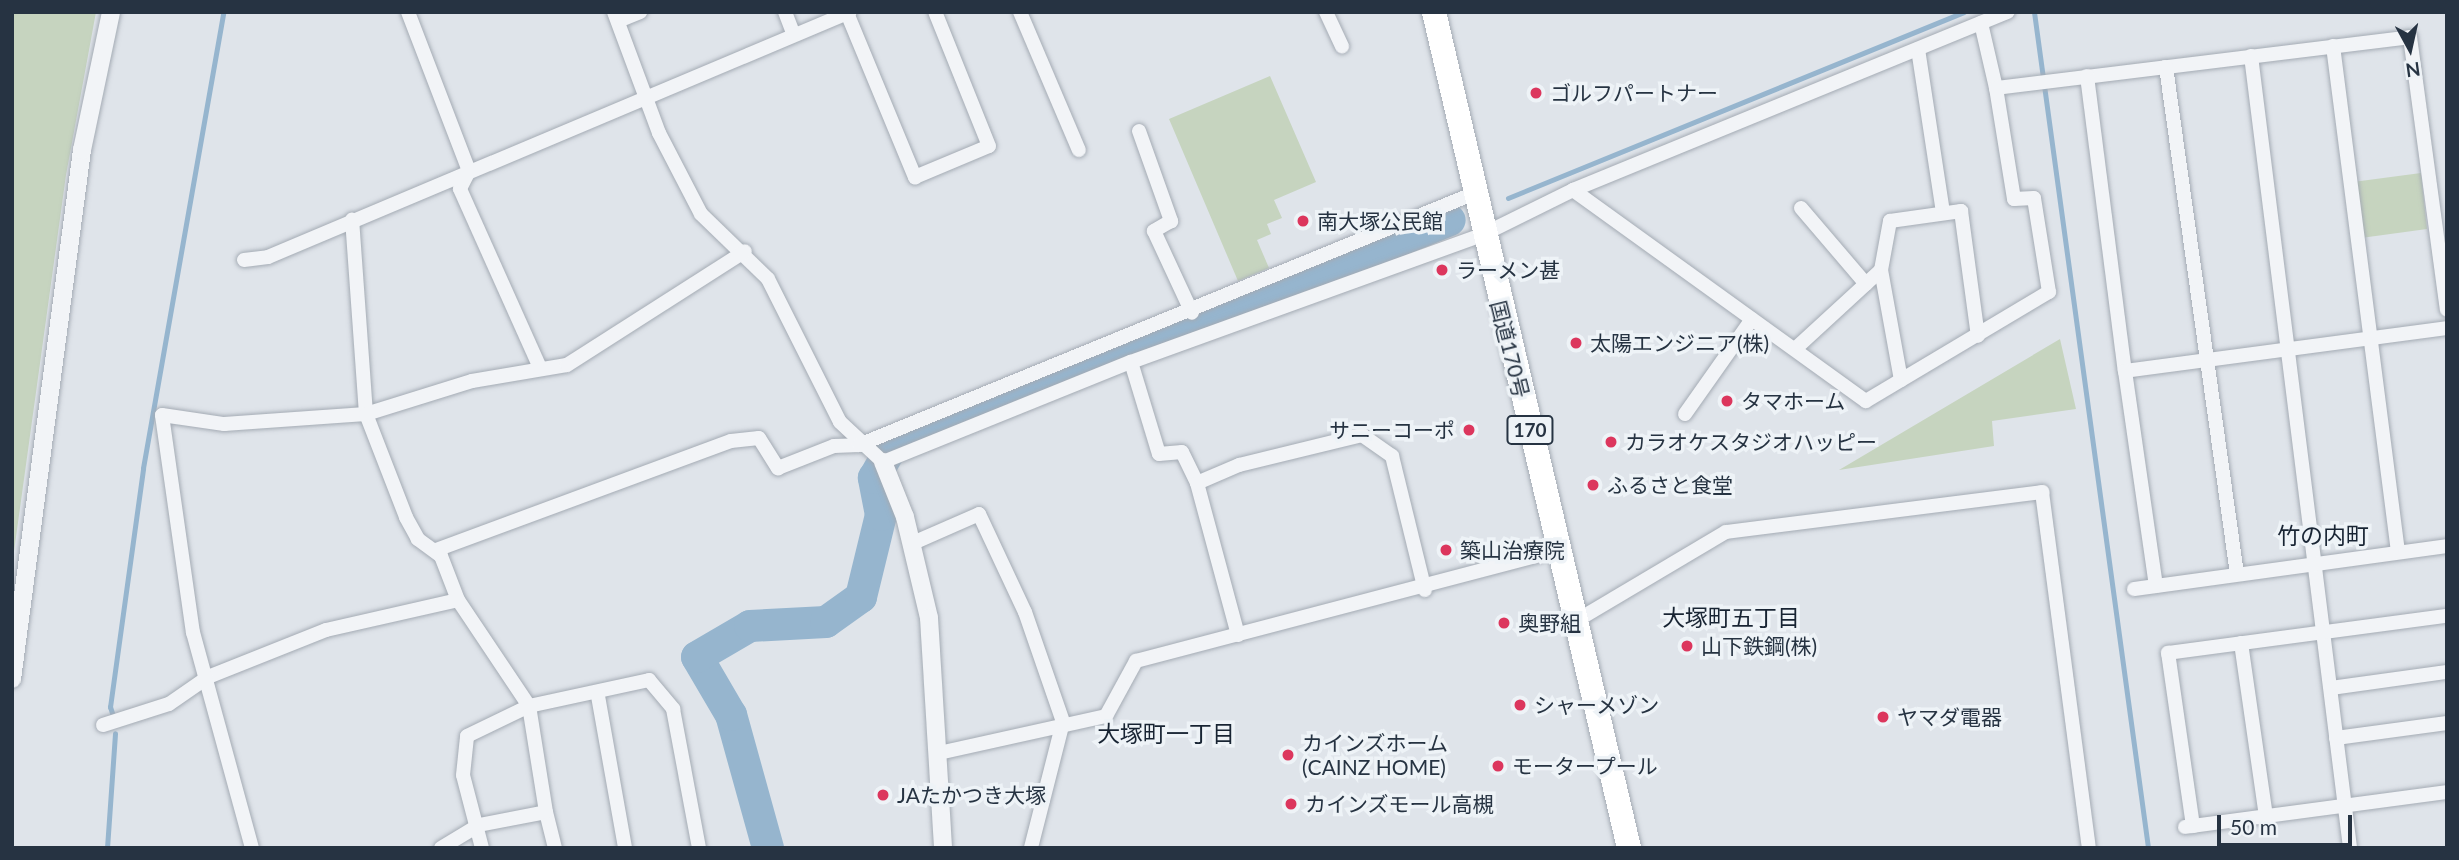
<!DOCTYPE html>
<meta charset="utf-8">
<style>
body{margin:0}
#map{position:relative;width:2459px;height:860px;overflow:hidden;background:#dfe4ea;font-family:Lato,"Noto Sans JP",sans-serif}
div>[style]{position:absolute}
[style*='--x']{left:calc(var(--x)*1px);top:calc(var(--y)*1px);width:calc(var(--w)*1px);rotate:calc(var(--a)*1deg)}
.green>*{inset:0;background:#c6d4bf}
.stream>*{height:5px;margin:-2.5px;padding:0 2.5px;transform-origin:2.5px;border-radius:2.5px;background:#96b5ce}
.river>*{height:32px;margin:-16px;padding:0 16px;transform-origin:16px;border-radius:16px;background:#96b5ce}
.roads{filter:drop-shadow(0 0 2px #a4abb4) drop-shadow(0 0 2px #a4abb4)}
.minor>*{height:14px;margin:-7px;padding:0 7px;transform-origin:7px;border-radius:7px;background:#f2f4f7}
.tertiary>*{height:18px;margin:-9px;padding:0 9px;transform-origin:9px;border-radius:9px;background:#f2f4f7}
.trunk>*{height:24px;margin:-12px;padding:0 12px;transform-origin:12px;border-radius:12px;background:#fff}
.dots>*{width:19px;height:19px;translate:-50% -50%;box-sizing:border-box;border:4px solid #eef3f7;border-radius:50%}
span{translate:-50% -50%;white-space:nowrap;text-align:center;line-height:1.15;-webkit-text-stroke:7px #eef3f7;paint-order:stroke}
.shield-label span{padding:2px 5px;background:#eef3f7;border:2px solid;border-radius:5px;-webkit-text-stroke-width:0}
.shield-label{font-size:19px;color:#263342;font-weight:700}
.poi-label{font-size:21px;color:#263342}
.left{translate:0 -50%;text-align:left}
.right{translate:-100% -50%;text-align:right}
.street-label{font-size:21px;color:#263342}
.neighbourhood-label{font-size:23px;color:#182433}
.frame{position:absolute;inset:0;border:14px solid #263342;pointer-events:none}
.north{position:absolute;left:2375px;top:14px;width:70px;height:70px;-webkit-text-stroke:5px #eef3f7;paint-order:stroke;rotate:172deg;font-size:19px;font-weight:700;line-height:28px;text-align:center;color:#263342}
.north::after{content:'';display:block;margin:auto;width:24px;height:32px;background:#263342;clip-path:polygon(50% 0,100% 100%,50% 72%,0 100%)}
.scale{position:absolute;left:2217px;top:815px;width:135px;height:32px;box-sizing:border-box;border:4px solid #263342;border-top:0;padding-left:9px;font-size:21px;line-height:24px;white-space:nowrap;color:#263342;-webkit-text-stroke:5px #eef3f7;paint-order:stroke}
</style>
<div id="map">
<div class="green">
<div style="clip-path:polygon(12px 12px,96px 12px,66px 175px,12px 566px)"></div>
<div style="clip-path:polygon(1270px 76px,1316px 182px,1274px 200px,1282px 218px,1267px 224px,1271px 234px,1257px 240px,1269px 268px,1238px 281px,1169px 119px)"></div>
<div style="clip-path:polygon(2421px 173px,2427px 229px,2361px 238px,2353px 182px)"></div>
<div style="clip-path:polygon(2060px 339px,2076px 409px,1992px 421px,1994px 446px,1839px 470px)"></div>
</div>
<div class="stream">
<div style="--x:2034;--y:12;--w:844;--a:82.23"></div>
<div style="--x:1508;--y:198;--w:492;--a:-22.2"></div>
<div style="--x:114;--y:719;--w:13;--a:-108"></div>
<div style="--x:110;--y:707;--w:241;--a:-82.1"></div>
<div style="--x:143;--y:468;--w:463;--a:-80"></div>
<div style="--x:107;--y:848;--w:115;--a:-86"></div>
</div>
<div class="river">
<div style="--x:768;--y:848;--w:138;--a:-105.5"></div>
<div style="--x:731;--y:715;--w:67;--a:-120.4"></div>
<div style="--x:697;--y:657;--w:61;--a:-30.3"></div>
<div style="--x:750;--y:626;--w:76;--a:-3"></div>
<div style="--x:826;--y:622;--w:43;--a:-35.5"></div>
<div style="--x:861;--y:597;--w:84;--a:-76.3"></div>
<div style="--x:881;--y:515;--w:38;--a:-101"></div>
<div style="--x:874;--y:478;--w:36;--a:-60"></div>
<div style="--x:892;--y:447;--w:602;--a:-22.14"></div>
</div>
<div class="roads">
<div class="minor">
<div style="--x:408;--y:12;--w:170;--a:69"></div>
<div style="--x:469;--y:171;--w:20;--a:117"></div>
<div style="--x:460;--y:189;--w:194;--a:65.9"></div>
<div style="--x:614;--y:12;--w:129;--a:69.6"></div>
<div style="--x:659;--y:133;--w:91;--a:62.6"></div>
<div style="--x:701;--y:214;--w:93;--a:44.1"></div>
<div style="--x:768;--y:279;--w:160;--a:63.3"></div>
<div style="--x:840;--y:422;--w:59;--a:42.9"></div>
<div style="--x:883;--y:462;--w:267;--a:-22"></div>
<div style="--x:1131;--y:362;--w:373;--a:-19.9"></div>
<div style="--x:1482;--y:235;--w:102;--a:-26.3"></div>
<div style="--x:1573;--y:190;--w:470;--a:-22.3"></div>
<div style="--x:785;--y:12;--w:22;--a:69"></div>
<div style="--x:1020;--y:12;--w:150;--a:66.9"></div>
<div style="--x:1326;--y:12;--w:38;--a:65"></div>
<div style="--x:847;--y:13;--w:178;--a:67.5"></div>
<div style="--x:915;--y:177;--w:80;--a:-22.7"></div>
<div style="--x:989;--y:146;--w:144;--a:-111.9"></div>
<div style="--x:618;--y:21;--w:24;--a:-22"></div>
<div style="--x:1981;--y:23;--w:67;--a:77"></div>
<div style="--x:1996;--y:88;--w:417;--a:-7"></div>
<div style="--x:2410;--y:37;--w:275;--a:82.3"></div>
<div style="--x:2333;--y:46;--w:510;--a:82.68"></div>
<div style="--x:1918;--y:49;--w:166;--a:81.3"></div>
<div style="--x:2251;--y:56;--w:798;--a:82.87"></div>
<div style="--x:2166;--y:67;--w:512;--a:82.03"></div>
<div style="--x:2087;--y:76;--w:297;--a:82.7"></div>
<div style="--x:2125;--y:371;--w:325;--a:-7.6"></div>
<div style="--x:1139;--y:131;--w:96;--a:70.4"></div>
<div style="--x:1171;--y:221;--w:20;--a:150"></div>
<div style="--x:1154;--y:231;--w:90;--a:65.1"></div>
<div style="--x:1573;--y:190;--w:361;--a:35.8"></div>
<div style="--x:1866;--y:401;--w:213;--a:-30.8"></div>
<div style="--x:2049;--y:292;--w:95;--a:-99.1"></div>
<div style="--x:2034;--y:198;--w:20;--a:177"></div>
<div style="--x:2014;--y:199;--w:112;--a:-99.2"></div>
<div style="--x:1801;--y:208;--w:100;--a:49.5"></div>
<div style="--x:244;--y:260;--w:24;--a:-7"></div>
<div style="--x:268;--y:257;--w:631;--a:-22.83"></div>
<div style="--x:1795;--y:349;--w:117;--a:-42.6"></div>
<div style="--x:1131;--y:362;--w:96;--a:73.1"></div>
<div style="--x:1159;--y:454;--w:23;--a:-5"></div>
<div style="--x:1182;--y:452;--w:34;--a:64"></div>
<div style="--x:2125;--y:371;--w:217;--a:81.8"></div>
<div style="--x:1901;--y:380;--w:112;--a:-100.3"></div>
<div style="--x:1881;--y:270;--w:50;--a:-79.6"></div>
<div style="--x:1890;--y:221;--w:72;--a:-8"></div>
<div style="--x:1961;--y:211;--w:126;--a:82.3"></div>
<div style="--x:1685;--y:414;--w:116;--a:-54.8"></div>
<div style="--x:913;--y:543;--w:72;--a:-23.7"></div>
<div style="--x:979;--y:514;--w:108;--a:64.9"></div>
<div style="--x:1025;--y:612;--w:116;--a:70.9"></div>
<div style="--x:1063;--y:722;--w:130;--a:104.3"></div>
<div style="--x:436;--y:550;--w:314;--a:-20.3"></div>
<div style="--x:731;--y:441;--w:28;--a:-6"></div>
<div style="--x:759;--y:438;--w:36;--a:58"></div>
<div style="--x:778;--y:468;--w:60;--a:-21.4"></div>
<div style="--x:834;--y:446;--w:25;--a:-2"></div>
<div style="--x:859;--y:445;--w:666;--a:-22.25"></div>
<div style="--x:2134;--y:589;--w:316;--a:-7.8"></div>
<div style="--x:1576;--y:621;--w:174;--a:-30.7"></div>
<div style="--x:1726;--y:532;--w:319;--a:-7.2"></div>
<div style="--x:2042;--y:492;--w:359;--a:82.5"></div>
<div style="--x:1238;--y:635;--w:157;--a:-105.1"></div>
<div style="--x:1197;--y:483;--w:46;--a:-23.2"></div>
<div style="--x:1239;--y:465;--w:127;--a:-13.7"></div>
<div style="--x:1362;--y:435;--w:37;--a:35"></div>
<div style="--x:1392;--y:456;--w:138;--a:76.2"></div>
<div style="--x:2241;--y:643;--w:175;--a:81.8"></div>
<div style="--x:2331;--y:688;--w:117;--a:-7.9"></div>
<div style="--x:598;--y:696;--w:154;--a:79.9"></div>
<div style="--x:103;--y:725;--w:69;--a:-17.7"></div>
<div style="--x:169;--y:704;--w:47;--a:-34.7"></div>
<div style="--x:208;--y:677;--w:127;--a:-21.7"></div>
<div style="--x:326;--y:630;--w:135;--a:-12.8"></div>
<div style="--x:458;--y:600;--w:47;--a:-111.1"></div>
<div style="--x:441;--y:556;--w:29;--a:-144"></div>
<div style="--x:418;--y:539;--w:25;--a:-119"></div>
<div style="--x:406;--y:517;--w:110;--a:-111.2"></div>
<div style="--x:366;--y:414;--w:195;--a:-94.1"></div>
<div style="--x:2336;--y:738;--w:112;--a:-7.7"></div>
<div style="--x:939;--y:753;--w:171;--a:-12.5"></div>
<div style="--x:1106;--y:716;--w:63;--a:-61.4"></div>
<div style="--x:1136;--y:661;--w:437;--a:-14.7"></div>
<div style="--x:546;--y:812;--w:37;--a:76"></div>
<div style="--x:2193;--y:826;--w:175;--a:-98.2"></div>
<div style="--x:2168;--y:653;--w:281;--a:-7.6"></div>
<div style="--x:2185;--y:827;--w:264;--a:-7.6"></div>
<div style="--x:252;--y:848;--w:223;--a:-105.3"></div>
<div style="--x:193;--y:633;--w:220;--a:-98.1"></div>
<div style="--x:162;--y:415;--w:63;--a:8.3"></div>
<div style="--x:224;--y:424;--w:142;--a:-4"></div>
<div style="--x:366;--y:414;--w:111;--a:-17.3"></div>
<div style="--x:472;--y:381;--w:96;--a:-9.6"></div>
<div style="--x:567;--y:365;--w:211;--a:-32.6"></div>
<div style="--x:441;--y:848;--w:44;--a:-31.2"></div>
<div style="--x:479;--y:825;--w:68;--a:-11"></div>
<div style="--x:546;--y:812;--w:107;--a:-99.1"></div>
<div style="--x:529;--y:706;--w:128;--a:-123.8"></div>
<div style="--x:482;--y:848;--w:75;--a:-104.6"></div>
<div style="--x:463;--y:775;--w:39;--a:-84"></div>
<div style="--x:467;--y:736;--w:69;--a:-25.8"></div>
<div style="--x:529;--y:706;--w:123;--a:-12.2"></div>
<div style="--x:649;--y:680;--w:38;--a:50"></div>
<div style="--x:673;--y:709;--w:141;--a:79.4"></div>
</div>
<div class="tertiary">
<div style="--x:883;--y:462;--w:59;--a:68.2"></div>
<div style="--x:905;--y:517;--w:104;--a:76.6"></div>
<div style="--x:929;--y:618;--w:230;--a:86.5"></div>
<div style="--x:12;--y:679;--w:534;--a:-82.46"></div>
<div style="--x:82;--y:150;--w:141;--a:-78.1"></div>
</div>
<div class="trunk">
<div style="--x:1434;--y:12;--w:858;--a:76.87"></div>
</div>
</div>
<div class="dots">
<div style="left:1536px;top:93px;background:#dc365d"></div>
<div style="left:1303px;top:221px;background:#dc365d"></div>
<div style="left:1442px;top:270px;background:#dc365d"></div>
<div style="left:1576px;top:343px;background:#dc365d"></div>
<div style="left:1727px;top:401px;background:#dc365d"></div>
<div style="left:1469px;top:430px;background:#dc365d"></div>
<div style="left:1611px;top:442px;background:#dc365d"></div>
<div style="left:1593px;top:485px;background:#dc365d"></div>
<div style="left:1446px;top:550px;background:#dc365d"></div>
<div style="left:1504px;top:623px;background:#dc365d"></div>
<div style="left:1687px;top:646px;background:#dc365d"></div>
<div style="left:1520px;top:705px;background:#dc365d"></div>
<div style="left:1883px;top:717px;background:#dc365d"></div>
<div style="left:1288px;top:755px;background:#dc365d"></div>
<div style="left:1498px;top:766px;background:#dc365d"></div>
<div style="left:883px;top:795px;background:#dc365d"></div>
<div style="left:1291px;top:804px;background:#dc365d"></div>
</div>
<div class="shield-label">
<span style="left:1530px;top:430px">170</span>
</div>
<div class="poi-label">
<span class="left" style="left:1550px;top:93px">ゴルフパートナー</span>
<span class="left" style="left:1317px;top:221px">南大塚公民館</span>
<span class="left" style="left:1456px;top:270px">ラーメン甚</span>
<span class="left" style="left:1590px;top:343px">太陽エンジニア(株)</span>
<span class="left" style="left:1741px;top:401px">タマホーム</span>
<span class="right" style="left:1455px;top:430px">サニーコーポ</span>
<span class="left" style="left:1625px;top:442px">カラオケスタジオハッピー</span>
<span class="left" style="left:1607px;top:485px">ふるさと食堂</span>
<span class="left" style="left:1460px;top:550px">築山治療院</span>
<span class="left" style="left:1518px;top:623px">奥野組</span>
<span class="left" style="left:1701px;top:646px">山下鉄鋼(株)</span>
<span class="left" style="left:1534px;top:705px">シャーメゾン</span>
<span class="left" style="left:1897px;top:717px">ヤマダ電器</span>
<span class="left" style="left:1302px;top:755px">カインズホーム<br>(CAINZ HOME)</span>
<span class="left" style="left:1512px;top:766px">モータープール</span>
<span class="left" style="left:897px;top:795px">JAたかつき大塚</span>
<span class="left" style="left:1305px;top:804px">カインズモール高槻</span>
</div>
<div class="street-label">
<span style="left:1510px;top:349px;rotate:76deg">国道170号</span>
</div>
<div class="neighbourhood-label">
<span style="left:2323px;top:535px">竹の内町</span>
<span style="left:1731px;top:617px">大塚町五丁目</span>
<span style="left:1166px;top:733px">大塚町一丁目</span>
</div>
<div class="frame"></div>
<div class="north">N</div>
<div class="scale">50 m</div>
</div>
